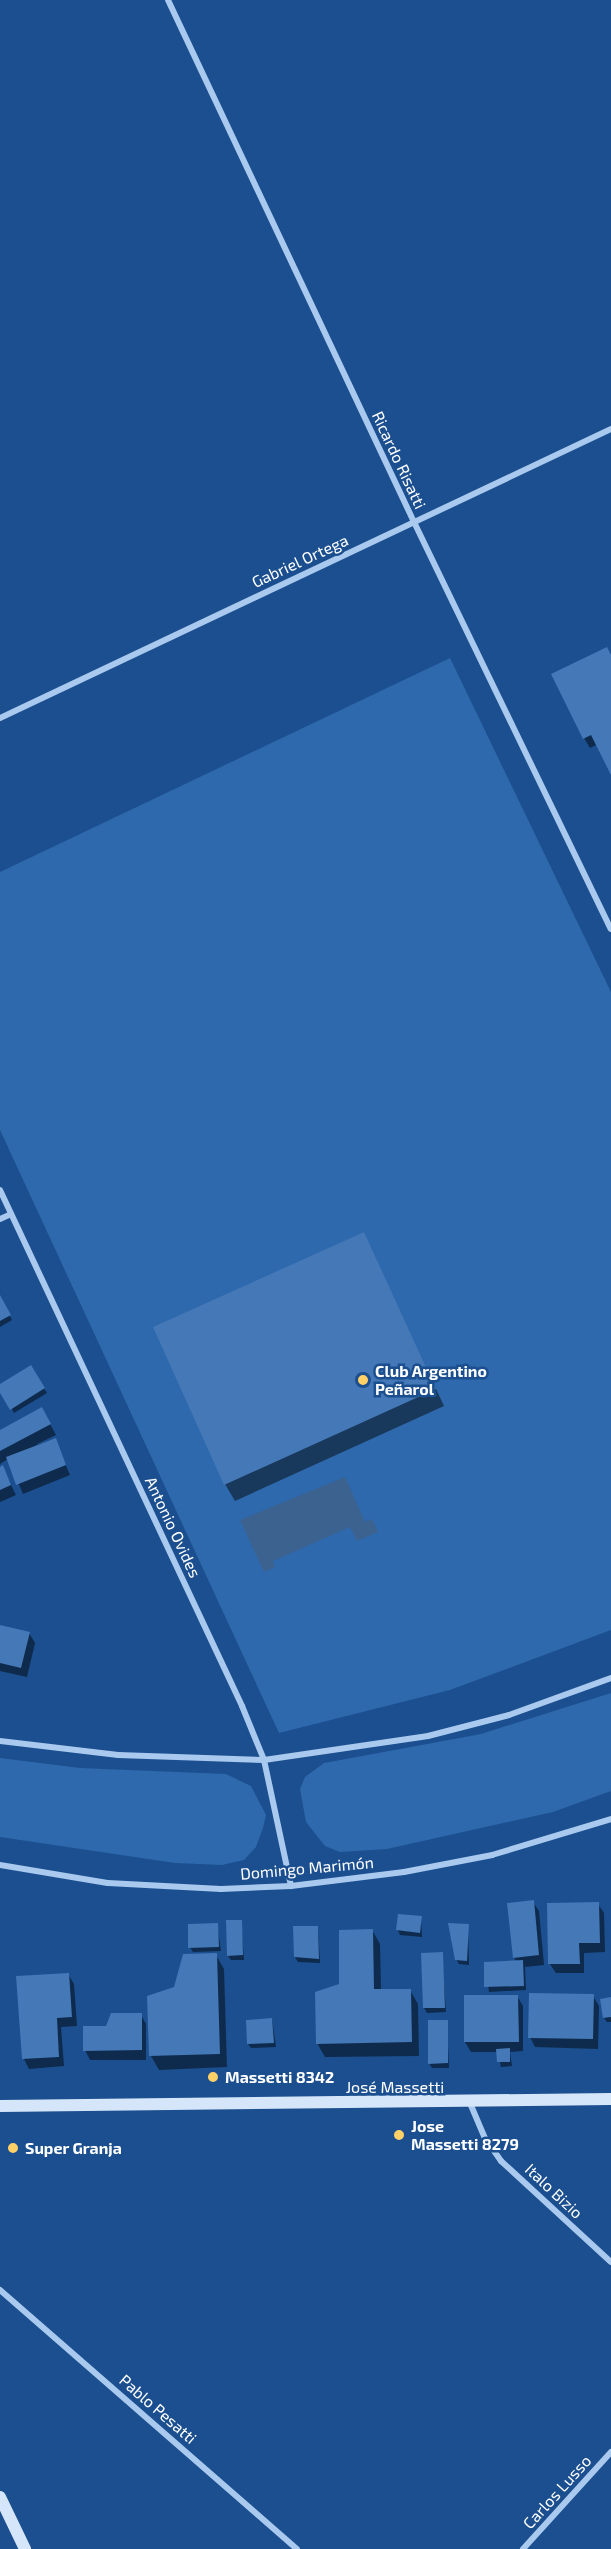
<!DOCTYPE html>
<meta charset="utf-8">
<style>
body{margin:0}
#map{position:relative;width:611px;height:2549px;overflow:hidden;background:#1b4f8f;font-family:"Exo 2",sans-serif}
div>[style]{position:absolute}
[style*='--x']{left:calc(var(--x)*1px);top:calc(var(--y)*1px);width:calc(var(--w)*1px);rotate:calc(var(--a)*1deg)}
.green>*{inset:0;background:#2e69ad}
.water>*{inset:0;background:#3c6290}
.shadow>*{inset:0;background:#0007}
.building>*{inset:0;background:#4478b7}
.street>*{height:6px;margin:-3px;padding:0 3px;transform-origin:3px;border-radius:3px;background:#a9c9ee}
.secondary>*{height:12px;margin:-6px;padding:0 6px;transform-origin:6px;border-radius:6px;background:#d6e6fa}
.dots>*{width:16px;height:16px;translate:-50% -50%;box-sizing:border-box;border:3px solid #1b4f8f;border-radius:50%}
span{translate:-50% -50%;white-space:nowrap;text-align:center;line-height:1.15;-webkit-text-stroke:5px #1b4f8f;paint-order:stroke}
.street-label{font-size:16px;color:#fff}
.poi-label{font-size:16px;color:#fff;font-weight:700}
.left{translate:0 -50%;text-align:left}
</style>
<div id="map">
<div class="green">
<div style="clip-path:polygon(450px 658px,611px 992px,611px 1630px,450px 1690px,279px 1733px,0 1130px,0 872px)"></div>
<div style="clip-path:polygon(611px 1693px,611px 1791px,553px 1812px,387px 1849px,340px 1852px,325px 1846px,306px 1822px,300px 1789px,305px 1777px,324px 1763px,481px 1734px)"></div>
<div style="clip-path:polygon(0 1758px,80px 1768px,226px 1774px,251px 1786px,266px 1815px,263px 1828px,256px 1847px,244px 1860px,222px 1865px,175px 1863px,0 1837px)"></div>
</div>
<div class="water">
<div style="clip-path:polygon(345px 1477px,365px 1522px,372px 1519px,378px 1532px,357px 1541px,350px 1527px,273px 1561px,275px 1567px,264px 1572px,240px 1520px)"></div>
</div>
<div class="shadow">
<div style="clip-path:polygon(611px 656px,611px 772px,598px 744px,590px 748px,584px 738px)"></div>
<div style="clip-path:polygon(363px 1234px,444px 1406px,235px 1501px,225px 1484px)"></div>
<div style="clip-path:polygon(0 1298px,12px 1320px,0 1327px)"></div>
<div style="clip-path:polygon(30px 1367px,47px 1393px,14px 1413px,0 1386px)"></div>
<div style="clip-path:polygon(42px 1409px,56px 1435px,35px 1445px,55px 1440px,70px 1475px,23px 1494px,8px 1459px,0 1464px,0 1432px)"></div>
<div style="clip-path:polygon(2px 1467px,16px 1495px,0 1502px,0 1468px)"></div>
<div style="clip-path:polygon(0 1626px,29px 1633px,35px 1643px,27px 1677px,0 1671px)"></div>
<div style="clip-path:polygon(533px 1902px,539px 1911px,544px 1965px,525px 1967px,526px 1990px,489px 1992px,485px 1963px,517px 1962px,514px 1958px)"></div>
<div style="clip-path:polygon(598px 1904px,604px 1913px,605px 1952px,584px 1953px,584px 1973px,556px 1973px,550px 1964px)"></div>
<div style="clip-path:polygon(421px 1918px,422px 1937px,400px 1935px,398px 1930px)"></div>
<div style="clip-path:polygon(241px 1921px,244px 1960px,231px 1960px,228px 1956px)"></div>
<div style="clip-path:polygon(217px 1924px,221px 1951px,193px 1952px,190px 1947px)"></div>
<div style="clip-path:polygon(468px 1926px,469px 1965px,459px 1964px,456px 1959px)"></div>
<div style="clip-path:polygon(318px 1927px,320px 1963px,298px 1962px,295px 1957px)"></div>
<div style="clip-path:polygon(372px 1930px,380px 1944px,381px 1990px,410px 1990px,418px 2004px,419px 2056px,325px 2057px,317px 2043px,341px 1985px)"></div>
<div style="clip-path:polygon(442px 1953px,446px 2012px,427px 2013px,424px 2008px)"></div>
<div style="clip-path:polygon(216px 1955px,224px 1969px,227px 2067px,159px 2070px,151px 2056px,175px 1988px)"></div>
<div style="clip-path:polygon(68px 1974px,74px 1984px,77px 2026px,61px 2027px,64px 2066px,29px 2069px,24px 2059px)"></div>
<div style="clip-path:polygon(517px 1996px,523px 2006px,523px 2051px,510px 2052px,512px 2066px,501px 2067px,498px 2052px,471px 2052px,465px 2042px)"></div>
<div style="clip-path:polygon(593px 1996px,599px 2006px,598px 2049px,535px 2047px,530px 2037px)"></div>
<div style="clip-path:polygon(611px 1999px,611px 2022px,607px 2022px,604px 2018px)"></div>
<div style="clip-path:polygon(141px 2015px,146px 2024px,146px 2060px,90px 2060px,85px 2050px)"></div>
<div style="clip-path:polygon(272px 2019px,276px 2047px,251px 2048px,248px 2044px)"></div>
<div style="clip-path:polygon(447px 2021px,449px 2068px,432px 2068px,429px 2063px)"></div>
</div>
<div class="building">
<div style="clip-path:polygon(607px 647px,611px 655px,611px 775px,591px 735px,583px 739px,551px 674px)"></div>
<div style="clip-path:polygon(364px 1232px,436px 1389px,224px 1485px,153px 1327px)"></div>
<div style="clip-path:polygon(0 1295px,11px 1315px,0 1321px)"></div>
<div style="clip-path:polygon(31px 1365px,45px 1388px,10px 1410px,0 1393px,0 1384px)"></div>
<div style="clip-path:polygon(42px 1407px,51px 1424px,0 1451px,0 1430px)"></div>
<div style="clip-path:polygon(56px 1438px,66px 1465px,16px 1485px,6px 1457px)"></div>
<div style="clip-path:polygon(3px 1465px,11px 1485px,0 1490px,0 1467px)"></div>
<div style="clip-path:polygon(0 1625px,30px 1632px,21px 1668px,0 1663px)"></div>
<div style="clip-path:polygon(534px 1900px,539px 1955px,513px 1958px,507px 1903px)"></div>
<div style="clip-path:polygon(599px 1902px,600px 1943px,579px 1943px,580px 1964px,548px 1964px,547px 1903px)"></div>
<div style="clip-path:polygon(398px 1914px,422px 1916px,420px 1933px,396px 1930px)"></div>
<div style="clip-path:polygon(226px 1920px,242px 1920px,243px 1955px,227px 1956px)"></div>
<div style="clip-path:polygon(218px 1923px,219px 1947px,188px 1948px,188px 1924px)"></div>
<div style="clip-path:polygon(448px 1923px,469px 1924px,467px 1961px,455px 1960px)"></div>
<div style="clip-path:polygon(293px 1926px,318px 1926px,319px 1959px,294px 1957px)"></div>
<div style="clip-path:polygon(373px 1929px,374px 1989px,411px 1989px,412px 2042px,316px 2044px,315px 1992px,339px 1984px,339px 1930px)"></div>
<div style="clip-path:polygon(443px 1952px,445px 2008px,423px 2008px,421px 1953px)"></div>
<div style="clip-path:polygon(217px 1953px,220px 2054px,149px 2056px,147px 1996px,174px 1987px,183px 1954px)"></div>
<div style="clip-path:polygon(523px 1960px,524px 1986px,484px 1987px,484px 1962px)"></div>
<div style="clip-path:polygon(69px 1973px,72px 2017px,57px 2018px,59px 2057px,22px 2059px,16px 1976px)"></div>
<div style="clip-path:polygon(529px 1993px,594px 1994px,593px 2039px,528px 2038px)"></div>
<div style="clip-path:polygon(464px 1995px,518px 1995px,519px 2042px,464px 2042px)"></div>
<div style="clip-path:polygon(611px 1997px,611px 2017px,603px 2018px,600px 1999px)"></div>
<div style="clip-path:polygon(111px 2013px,142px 2013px,142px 2050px,83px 2051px,83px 2026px,106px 2026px)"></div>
<div style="clip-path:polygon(272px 2018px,274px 2043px,247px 2044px,246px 2020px)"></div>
<div style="clip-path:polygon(428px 2020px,448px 2020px,448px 2063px,428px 2064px)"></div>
<div style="clip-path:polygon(510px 2048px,510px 2062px,497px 2062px,496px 2049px)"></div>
</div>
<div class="street">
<div style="--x:168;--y:0;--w:577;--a:64.77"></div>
<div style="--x:414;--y:522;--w:452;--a:64.2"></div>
<div style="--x:0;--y:718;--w:676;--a:-25.31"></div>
<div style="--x:0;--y:1190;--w:570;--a:64.87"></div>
<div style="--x:242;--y:1706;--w:58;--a:67.8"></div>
<div style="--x:264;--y:1760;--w:129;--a:77.9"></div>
<div style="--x:0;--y:1219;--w:12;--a:-24"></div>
<div style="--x:0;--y:1741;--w:119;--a:6.8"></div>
<div style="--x:118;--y:1755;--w:146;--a:2"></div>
<div style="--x:264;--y:1760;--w:166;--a:-8.3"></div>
<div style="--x:428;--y:1736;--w:84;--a:-14.5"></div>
<div style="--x:509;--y:1715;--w:109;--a:-19.9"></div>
<div style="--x:0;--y:1865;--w:109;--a:9.5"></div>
<div style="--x:108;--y:1883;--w:113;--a:3"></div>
<div style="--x:221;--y:1889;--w:70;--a:-2.5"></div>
<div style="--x:291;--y:1886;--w:114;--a:-7.1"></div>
<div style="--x:404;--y:1872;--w:90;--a:-10.9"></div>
<div style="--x:492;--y:1855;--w:124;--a:-16.8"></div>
<div style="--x:470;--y:2103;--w:38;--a:67"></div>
<div style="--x:485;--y:2138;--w:28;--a:55"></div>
<div style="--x:501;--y:2161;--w:149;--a:42.6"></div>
<div style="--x:0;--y:2290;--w:394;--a:41.1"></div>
<div style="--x:523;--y:2549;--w:131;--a:-47.8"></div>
</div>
<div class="secondary">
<div style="--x:0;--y:2106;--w:611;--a:-0.66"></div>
<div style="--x:0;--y:2497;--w:58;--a:64.3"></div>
</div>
<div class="dots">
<div style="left:363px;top:1380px;background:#ffd166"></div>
<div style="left:213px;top:2077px;background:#ffd166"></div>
<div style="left:399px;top:2135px;background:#ffd166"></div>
<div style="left:13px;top:2148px;background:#ffd166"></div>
</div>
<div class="street-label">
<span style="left:399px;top:460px;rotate:65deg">Ricardo Risatti</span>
<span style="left:300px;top:561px;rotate:-25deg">Gabriel Ortega</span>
<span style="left:173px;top:1527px;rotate:65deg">Antonio Ovides</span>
<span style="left:307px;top:1868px;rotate:-5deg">Domingo Marimón</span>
<span style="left:395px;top:2087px">José Massetti</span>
<span style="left:554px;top:2191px;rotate:43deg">Italo Bizio</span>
<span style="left:158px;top:2409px;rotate:41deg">Pablo Pesatti</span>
<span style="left:557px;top:2492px;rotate:-48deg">Carlos Lusso</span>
</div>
<div class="poi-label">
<span class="left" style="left:375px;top:1380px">Club Argentino<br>Peñarol</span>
<span class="left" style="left:225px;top:2077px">Massetti 8342</span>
<span class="left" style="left:411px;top:2135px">Jose<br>Massetti 8279</span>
<span class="left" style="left:25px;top:2148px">Super Granja</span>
</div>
</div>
